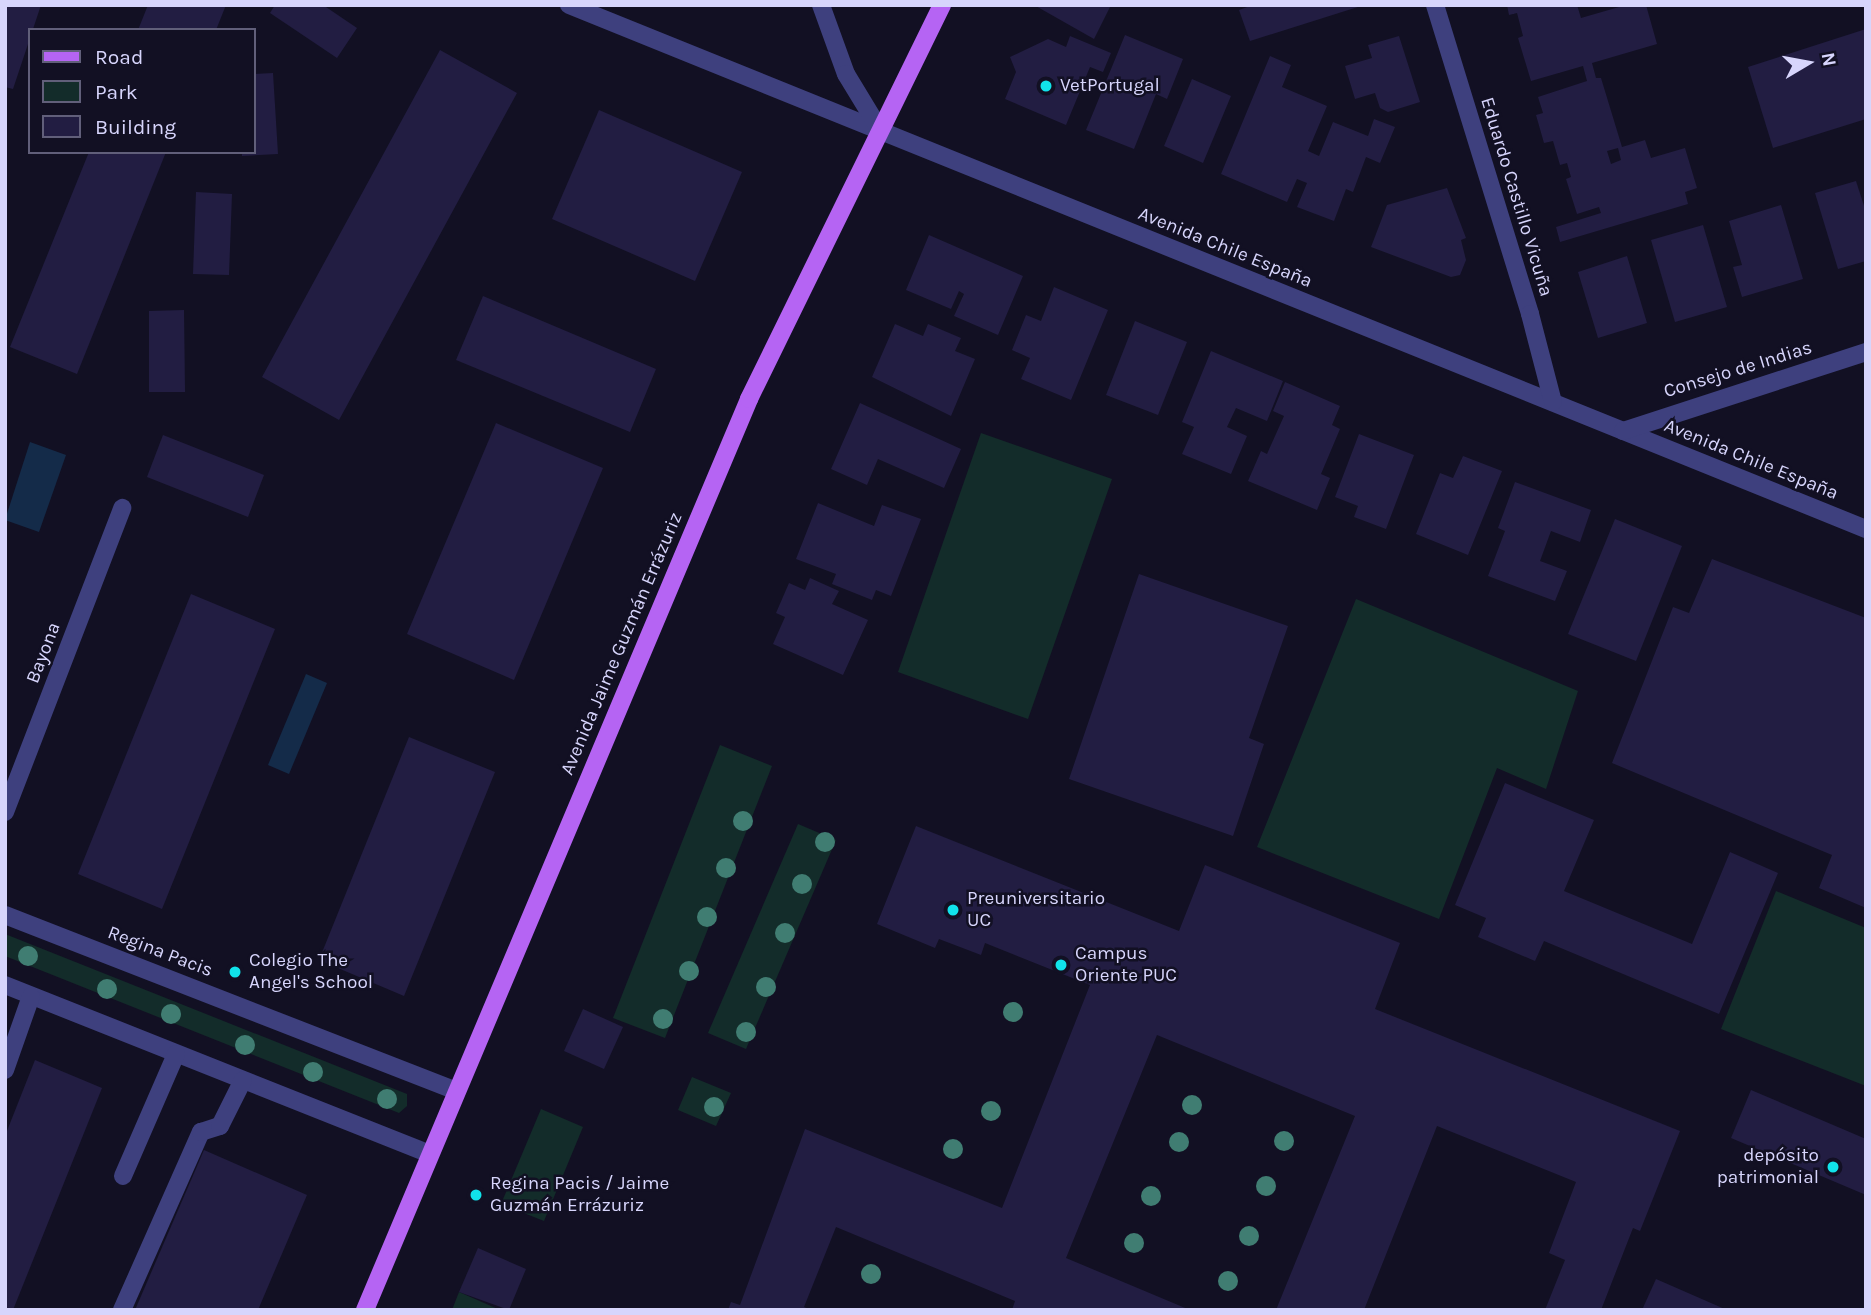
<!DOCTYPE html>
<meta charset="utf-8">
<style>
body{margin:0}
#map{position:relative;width:1871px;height:1315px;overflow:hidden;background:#121023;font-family:Karla,sans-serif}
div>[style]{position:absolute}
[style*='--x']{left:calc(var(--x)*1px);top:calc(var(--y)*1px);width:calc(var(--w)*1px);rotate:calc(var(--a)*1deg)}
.green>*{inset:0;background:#132c2a}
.water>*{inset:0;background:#142b49}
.building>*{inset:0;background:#221d42}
.minor>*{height:18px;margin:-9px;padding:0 9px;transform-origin:9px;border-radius:9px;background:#3e407e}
.major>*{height:18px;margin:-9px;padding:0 9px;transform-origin:9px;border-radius:9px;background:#b564f3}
.trees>*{width:20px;height:20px;margin:-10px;border-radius:50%;background:#407d72}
.dots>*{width:19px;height:19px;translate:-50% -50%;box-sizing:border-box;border:4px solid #121023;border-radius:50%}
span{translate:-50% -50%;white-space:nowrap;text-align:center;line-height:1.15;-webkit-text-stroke:5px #121023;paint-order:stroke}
.poi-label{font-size:19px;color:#d7d5fc}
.left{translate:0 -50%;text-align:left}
.right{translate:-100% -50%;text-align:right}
.street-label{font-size:19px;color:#d7d5fc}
.frame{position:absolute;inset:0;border:7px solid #d7d5fc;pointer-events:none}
.legend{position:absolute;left:28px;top:28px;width:228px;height:126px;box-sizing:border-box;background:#121023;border:2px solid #615f7a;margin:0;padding:9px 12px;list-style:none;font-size:21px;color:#d7d5fc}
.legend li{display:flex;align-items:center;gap:14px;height:35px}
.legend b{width:35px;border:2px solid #615f7a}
.north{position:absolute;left:1773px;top:28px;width:70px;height:70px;-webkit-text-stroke:5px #121023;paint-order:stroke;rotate:80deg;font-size:19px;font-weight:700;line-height:28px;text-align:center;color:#d7d5fc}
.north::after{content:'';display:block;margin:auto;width:24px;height:32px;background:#d7d5fc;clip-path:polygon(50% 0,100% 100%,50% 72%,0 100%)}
</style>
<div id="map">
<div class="green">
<div style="clip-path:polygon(981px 433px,1112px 479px,1028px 719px,898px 672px)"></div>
<div style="clip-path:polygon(1356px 599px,1578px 691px,1546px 789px,1497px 768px,1439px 919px,1257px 847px)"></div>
<div style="clip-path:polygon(720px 745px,772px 766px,665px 1038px,613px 1018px)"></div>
<div style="clip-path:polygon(798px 824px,836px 840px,746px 1049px,708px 1033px)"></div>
<div style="clip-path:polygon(1776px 891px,1866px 928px,1866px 1086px,1721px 1029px)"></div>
<div style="clip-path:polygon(5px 934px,407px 1094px,407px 1106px,399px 1113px,5px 956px)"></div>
<div style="clip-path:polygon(692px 1077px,731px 1093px,716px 1126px,678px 1110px)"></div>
<div style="clip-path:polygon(541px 1109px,583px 1127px,544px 1221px,501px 1204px)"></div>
<div style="clip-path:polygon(459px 1292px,500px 1310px,452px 1310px)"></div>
</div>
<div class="water">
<div style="clip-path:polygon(30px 442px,66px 455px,39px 532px,5px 520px)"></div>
<div style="clip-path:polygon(306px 674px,327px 683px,289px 774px,268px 765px)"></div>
</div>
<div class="building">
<div style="clip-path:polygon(5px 5px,41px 5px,13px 89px,5px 87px)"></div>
<div style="clip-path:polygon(148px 5px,226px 5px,216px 30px,138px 30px)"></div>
<div style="clip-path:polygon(275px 5px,323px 5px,357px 28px,337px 58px,270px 13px)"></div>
<div style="clip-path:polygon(1034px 5px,1111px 5px,1094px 39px)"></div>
<div style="clip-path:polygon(1253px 5px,1360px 5px,1361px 6px,1250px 41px,1239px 10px)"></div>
<div style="clip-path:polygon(evenodd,1507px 5px,1577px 5px,1581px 18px,1626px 5px,1646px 5px,1657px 44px,1592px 63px,1596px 78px,1601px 78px,1622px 147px,1645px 140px,1651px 158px,1685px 148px,1697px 188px,1685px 192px,1688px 204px,1560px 242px,1556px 227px,1601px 213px,1599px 207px,1577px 214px,1566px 179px,1571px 177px,1567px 163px,1560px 165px,1553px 141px,1544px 143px,1536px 115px,1543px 113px,1538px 97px,1587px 81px,1583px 66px,1531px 81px,1518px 38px,1523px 36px,1517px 13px,1509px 15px,1507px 5px,1618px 148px,1621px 160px,1611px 164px,1607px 151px,1618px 148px)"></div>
<div style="clip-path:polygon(1866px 29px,1866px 119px,1773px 148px,1748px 67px)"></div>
<div style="clip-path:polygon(1125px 35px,1183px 59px,1167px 99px,1156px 94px,1134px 149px,1086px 130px)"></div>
<div style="clip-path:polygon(1070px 36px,1111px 53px,1103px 72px,1090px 67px,1066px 125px,1005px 99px,1016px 72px,1010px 57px,1048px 39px,1066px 47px)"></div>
<div style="clip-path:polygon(1399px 36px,1420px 102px,1388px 112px,1380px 108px,1375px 93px,1355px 99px,1345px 66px,1372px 58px,1368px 45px)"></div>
<div style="clip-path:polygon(440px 50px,517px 93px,339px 420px,262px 377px)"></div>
<div style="clip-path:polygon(1270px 56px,1291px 65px,1282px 87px,1327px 106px,1308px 151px,1319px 156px,1333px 122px,1368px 136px,1374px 119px,1395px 127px,1380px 163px,1366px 157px,1353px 192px,1346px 189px,1334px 221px,1297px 207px,1307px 183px,1297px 179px,1287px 202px,1221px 174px)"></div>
<div style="clip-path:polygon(273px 73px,278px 154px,242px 156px,242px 152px,254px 152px,254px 74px)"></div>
<div style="clip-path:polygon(1192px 79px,1231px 96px,1203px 163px,1164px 146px)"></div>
<div style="clip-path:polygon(599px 110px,742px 172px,695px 281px,552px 219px)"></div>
<div style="clip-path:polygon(89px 152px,166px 152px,77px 374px,10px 347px)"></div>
<div style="clip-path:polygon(1856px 181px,1866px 212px,1866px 261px,1838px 269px,1815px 193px)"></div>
<div style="clip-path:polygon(1447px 188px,1466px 238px,1461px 240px,1466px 260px,1460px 275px,1451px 277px,1371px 247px,1387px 205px)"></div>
<div style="clip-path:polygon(196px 192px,232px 194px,229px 275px,193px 274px)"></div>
<div style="clip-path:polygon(1781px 205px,1803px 279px,1742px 297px,1733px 267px,1742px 265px,1729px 221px)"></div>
<div style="clip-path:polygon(1703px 225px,1727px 307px,1675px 322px,1651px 240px)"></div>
<div style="clip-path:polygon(929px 235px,1023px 276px,998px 335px,954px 316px,964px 294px,959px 291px,951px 309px,906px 290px)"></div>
<div style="clip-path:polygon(1627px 256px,1647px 323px,1598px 338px,1578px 272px)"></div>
<div style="clip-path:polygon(1054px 287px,1108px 310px,1071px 400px,1021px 379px,1030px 358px,1012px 350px,1026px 315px,1041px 321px)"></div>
<div style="clip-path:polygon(483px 296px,656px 369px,630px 432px,456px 360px)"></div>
<div style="clip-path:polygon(184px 310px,185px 392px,149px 392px,149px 311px)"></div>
<div style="clip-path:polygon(1135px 321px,1187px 342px,1158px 415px,1106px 395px)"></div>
<div style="clip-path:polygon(895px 324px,923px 336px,928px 324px,961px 338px,955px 351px,975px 359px,951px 416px,872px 377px)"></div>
<div style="clip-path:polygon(1211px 351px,1283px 381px,1267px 421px,1236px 408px,1227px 427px,1247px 436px,1231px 474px,1182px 454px,1194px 427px,1182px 422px)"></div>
<div style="clip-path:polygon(1285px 382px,1340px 406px,1332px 425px,1340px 429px,1321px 474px,1330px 478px,1317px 510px,1248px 481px,1261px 451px,1267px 454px,1284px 416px,1273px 411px)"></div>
<div style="clip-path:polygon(860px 403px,961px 449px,944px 488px,878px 459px,867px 485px,831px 469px)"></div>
<div style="clip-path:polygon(496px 423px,603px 468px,514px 680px,407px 634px)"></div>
<div style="clip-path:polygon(1359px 434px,1414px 455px,1386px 529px,1354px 517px,1358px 506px,1335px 497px)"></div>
<div style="clip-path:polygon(163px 435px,264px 475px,248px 517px,147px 477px)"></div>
<div style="clip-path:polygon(1463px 456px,1502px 471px,1468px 555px,1416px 534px,1440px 473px,1453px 478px)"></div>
<div style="clip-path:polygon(1515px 482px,1591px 510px,1580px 542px,1551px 531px,1540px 561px,1567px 571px,1555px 601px,1488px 576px,1505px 531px,1498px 528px)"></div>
<div style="clip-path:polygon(818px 503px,874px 526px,882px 505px,921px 519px,891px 596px,876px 590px,872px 600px,832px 584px,836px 574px,796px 559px)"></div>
<div style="clip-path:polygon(1615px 519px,1682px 546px,1636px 661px,1568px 634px)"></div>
<div style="clip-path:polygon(1712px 559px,1866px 618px,1866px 908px,1819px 888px,1832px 855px,1612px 763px,1673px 607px,1689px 613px)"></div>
<div style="clip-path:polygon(1139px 574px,1288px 626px,1249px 738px,1264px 744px,1233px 836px,1069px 779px)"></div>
<div style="clip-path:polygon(810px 578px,839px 591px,832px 604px,868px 620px,843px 675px,773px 644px,785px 617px,776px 613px,789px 583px,805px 590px)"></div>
<div style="clip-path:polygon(191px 594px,275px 629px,162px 909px,78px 874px)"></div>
<div style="clip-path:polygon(409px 737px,495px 772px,404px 996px,319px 960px)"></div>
<div style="clip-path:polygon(1505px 783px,1594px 820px,1564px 891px,1692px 944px,1730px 852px,1778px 873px,1719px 1014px,1544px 941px,1535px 961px,1478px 937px,1486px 918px,1455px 905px)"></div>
<div style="clip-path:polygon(916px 826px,1179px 931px,1205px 865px,1400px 943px,1375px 1009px,1680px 1131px,1640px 1231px,1633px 1228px,1601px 1310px,1545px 1310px,1565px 1260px,1549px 1253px,1576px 1182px,1437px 1126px,1364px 1310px,1276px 1310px,1355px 1116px,1157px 1035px,1066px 1258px,1190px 1310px,1012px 1310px,1015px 1301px,836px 1227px,804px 1307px,811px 1310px,728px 1310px,731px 1302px,740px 1305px,805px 1129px,1002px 1208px,1090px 985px,985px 943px,981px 955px,939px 939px,935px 948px,877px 924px)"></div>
<div style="clip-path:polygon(583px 1009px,623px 1027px,604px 1069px,564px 1051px)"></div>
<div style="clip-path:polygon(35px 1060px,102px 1088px,13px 1310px,5px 1310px,5px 1136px)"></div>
<div style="clip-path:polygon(1751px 1090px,1866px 1139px,1866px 1195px,1731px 1138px)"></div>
<div style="clip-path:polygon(204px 1150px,307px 1195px,258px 1310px,135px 1310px)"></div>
<div style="clip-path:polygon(478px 1248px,526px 1269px,509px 1310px,459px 1292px)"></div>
<div style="clip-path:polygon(1656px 1279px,1727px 1310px,1642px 1310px)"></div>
</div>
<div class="minor">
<div style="--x:569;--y:5;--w:1399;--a:22"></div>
<div style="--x:821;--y:5;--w:73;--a:70.1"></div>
<div style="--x:846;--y:74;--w:66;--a:58.7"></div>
<div style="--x:1435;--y:5;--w:323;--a:72.9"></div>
<div style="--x:1530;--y:314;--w:91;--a:75.4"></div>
<div style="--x:1623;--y:431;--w:256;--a:-18"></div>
<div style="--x:5;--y:812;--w:326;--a:-68.9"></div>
<div style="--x:5;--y:915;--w:483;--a:21.3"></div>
<div style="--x:5;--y:985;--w:457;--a:21.7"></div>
<div style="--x:5;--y:1070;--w:78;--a:-70.6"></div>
<div style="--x:123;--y:1176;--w:133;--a:-66.5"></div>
<div style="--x:122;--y:1310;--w:195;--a:-66.1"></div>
<div style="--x:201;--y:1132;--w:20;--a:-18"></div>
<div style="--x:220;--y:1126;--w:51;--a:-63.4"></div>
</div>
<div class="major">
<div style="--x:365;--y:1310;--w:989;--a:-67.14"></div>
<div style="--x:749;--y:399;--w:439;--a:-63.9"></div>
</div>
<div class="trees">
<div style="left:743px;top:821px"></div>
<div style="left:825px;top:842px"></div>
<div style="left:726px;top:868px"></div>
<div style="left:802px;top:884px"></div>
<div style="left:707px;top:917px"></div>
<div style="left:785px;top:933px"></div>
<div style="left:28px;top:956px"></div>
<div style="left:689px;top:971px"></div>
<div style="left:766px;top:987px"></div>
<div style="left:107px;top:989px"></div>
<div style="left:1013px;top:1012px"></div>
<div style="left:171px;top:1014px"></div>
<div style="left:663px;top:1019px"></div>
<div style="left:746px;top:1032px"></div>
<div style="left:245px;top:1045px"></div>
<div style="left:313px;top:1072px"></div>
<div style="left:387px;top:1099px"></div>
<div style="left:1192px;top:1105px"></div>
<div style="left:714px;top:1107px"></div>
<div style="left:991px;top:1111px"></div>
<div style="left:1284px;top:1141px"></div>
<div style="left:1179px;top:1142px"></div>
<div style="left:953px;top:1149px"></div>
<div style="left:1266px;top:1186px"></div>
<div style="left:1151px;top:1196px"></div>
<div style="left:1249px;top:1236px"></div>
<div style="left:1134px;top:1243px"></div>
<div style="left:871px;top:1274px"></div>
<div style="left:1228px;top:1281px"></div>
</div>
<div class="dots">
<div style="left:1046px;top:86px;background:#11e3eb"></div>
<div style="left:953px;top:910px;background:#11e3eb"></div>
<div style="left:1061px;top:965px;background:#11e3eb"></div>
<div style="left:235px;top:972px;background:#11e3eb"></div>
<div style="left:1833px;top:1167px;background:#11e3eb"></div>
<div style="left:476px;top:1195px;background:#11e3eb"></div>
</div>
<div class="poi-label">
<span class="left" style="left:1060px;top:86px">VetPortugal</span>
<span class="left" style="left:967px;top:910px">Preuniversitario<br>UC</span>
<span class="left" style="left:1075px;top:965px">Campus<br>Oriente PUC</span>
<span class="left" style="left:249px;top:972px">Colegio The<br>Angel's School</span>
<span class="right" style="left:1819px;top:1167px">depósito<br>patrimonial</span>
<span class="left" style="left:490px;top:1195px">Regina Pacis / Jaime<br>Guzmán Errázuriz</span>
</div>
<div class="street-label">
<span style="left:1516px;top:197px;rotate:73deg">Eduardo Castillo Vicuña</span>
<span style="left:1225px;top:248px;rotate:22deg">Avenida Chile España</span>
<span style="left:1738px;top:370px;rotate:-17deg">Consejo de Indias</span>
<span style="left:1751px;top:460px;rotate:22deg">Avenida Chile España</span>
<span style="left:622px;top:644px;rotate:-67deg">Avenida Jaime Guzmán Errázuriz</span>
<span style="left:44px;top:653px;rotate:-69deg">Bayona</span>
<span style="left:160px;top:952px;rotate:21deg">Regina Pacis</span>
</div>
<div class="frame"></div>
<ul class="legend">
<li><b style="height:9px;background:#b564f3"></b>Road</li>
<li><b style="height:19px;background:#132c2a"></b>Park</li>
<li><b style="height:19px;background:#221d42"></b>Building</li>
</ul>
<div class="north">N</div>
</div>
